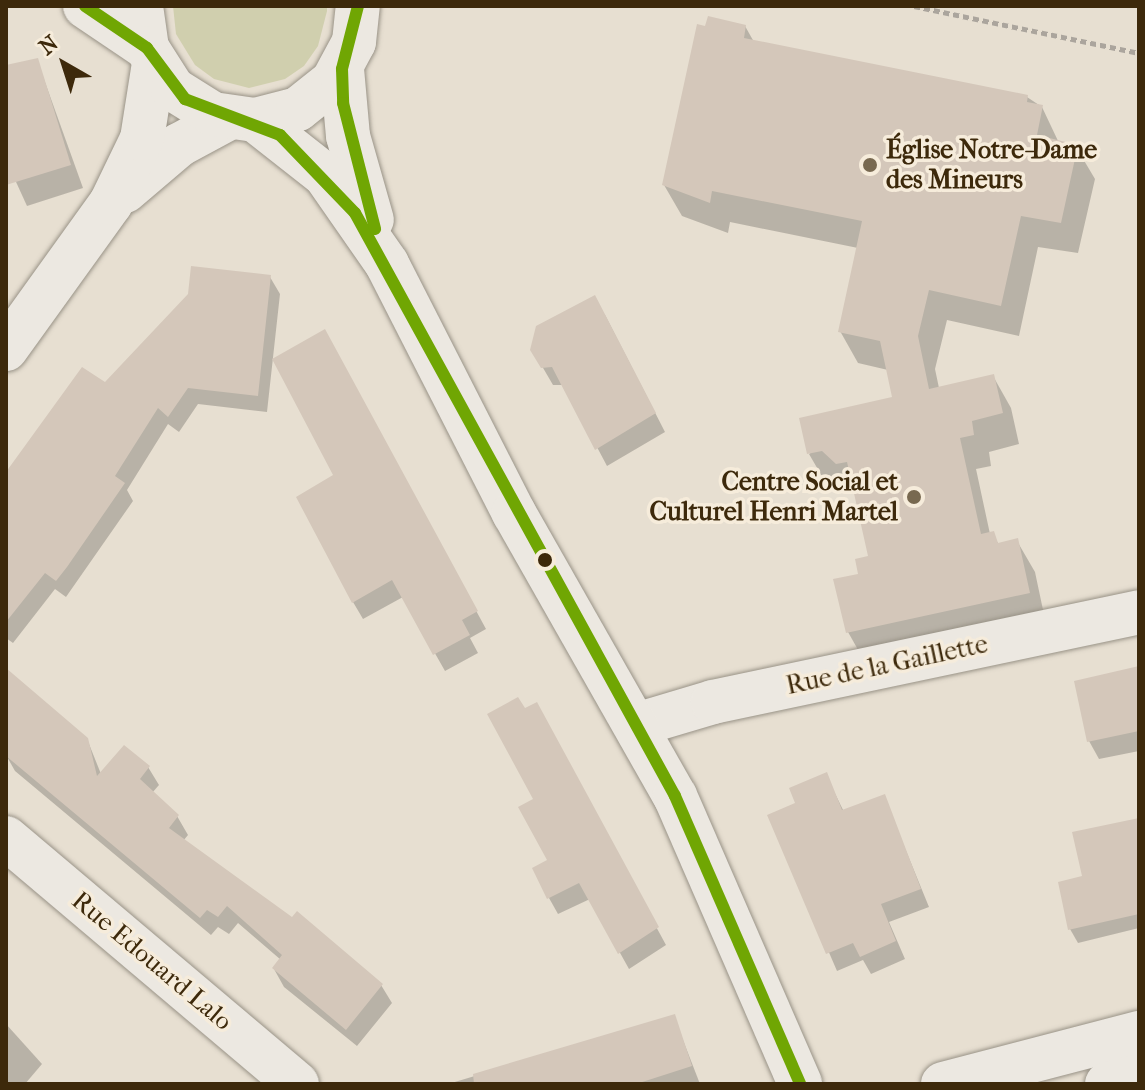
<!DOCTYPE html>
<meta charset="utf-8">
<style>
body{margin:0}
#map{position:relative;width:1145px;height:1090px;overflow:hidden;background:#e7dfd1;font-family:"IM FELL French Canon",serif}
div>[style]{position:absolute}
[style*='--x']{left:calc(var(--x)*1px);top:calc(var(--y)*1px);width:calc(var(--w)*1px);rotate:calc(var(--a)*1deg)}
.green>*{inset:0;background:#d0cfae}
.shadow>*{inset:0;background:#0003}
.building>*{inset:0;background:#d4c7ba}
.path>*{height:5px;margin-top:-2.5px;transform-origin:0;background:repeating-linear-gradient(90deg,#aba59d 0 6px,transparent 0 10px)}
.roads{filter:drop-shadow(0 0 2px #999387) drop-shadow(0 0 2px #999387)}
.street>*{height:44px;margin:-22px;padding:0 22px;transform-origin:22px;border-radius:22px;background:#ece8e1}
.secondary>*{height:44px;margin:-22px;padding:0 22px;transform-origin:22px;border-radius:22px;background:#ece8e1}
.bus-1>*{height:12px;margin:-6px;padding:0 6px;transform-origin:6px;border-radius:6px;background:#70a603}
.dots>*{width:22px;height:22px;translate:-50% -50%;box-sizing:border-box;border:4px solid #f6ecdb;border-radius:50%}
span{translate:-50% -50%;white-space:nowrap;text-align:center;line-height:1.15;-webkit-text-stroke:7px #f6ecdb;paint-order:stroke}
.poi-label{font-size:26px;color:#3d290b;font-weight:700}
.left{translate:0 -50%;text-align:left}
.right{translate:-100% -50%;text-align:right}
.street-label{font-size:26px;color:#3d290b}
.frame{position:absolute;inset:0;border:8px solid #3d290b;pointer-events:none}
.north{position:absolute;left:24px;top:24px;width:80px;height:80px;-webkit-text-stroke:6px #f6ecdb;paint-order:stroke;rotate:321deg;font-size:22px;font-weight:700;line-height:32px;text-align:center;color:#3d290b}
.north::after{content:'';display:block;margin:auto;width:28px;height:36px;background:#3d290b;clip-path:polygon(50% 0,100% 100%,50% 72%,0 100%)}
</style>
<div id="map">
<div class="green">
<div style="clip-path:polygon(173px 6px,327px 6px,327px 11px,318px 46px,304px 66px,285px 79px,249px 88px,214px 79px,195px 65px,176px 34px)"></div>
</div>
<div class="shadow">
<div style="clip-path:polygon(745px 26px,754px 42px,1027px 97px,1042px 107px,1059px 143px,1076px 147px,1095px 179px,1078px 253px,1038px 247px,1019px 336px,947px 320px,935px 369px,939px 388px,993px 376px,1011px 408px,1019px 444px,989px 452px,991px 466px,976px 469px,990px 534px,1000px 545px,1017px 541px,1035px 572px,1046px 624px,866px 664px,848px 632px,870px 558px,857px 495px,841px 482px,827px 485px,809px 454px,894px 399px,888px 370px,858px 363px,840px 331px,858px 248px,730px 222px,728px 233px,682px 216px,664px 185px)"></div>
<div style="clip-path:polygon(37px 60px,83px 188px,27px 206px,6px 160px,6px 69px)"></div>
<div style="clip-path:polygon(270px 277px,280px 294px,267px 412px,198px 404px,179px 432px,168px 424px,127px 490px,133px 501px,66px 597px,55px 589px,13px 643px,6px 638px,6px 476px)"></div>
<div style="clip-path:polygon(605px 315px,665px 432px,607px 466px,564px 385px,553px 385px,532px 349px)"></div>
<div style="clip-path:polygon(334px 349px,486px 629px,470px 638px,478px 653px,445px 671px,403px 597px,363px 619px,353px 602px,336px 476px)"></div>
<div style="clip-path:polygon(1139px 669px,1139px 751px,1099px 759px,1089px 741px)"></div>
<div style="clip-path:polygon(524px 711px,545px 722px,666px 945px,629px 969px,590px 899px,558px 914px,549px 898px,550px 860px)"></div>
<div style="clip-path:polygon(6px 726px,87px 739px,101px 774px,148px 767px,159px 785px,152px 793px,177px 816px,188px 835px,183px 841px,381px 985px,392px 1003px,357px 1046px,284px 987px,274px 969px,281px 960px,238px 923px,229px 934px,218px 927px,211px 935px,15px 771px,6px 755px)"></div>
<div style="clip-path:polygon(826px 775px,844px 812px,884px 797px,929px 907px,889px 922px,905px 959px,871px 974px,863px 960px,837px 971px,770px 816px,798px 804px)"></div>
<div style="clip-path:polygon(1139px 820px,1139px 928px,1078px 943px,1070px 929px,1084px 878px)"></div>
<div style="clip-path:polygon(674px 1017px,700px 1084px,448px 1084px)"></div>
<div style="clip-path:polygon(6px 1024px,42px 1064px,25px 1084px,6px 1084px)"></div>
</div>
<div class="building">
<div style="clip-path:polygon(708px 16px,746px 25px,744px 38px,1028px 95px,1027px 102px,1043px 105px,1037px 135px,1078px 145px,1061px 223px,1021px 216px,1001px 306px,929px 290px,918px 336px,929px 389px,994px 374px,1003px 413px,972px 421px,974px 435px,960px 438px,981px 534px,994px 531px,998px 543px,1018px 538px,1030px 593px,846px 633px,833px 579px,858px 574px,855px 559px,868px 556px,847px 462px,836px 464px,822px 451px,807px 454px,799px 418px,892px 397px,880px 341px,838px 332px,862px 221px,712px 191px,710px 203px,662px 185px,697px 24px,705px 26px)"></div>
<div style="clip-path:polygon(38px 58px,71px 165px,6px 185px,6px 65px)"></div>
<div style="clip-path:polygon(191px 266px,271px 275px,258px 396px,188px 388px,168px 417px,158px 408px,115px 476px,125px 483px,67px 567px,56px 581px,45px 573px,6px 622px,6px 472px,82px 367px,105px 382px,188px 294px)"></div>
<div style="clip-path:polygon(595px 295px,656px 413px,595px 450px,552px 367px,541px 368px,530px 350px,536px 326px)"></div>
<div style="clip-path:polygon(325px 329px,478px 611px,462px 620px,470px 635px,433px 655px,392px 580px,352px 603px,296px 497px,333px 475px,272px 359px)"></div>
<div style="clip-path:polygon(1139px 666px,1139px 731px,1087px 742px,1074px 681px)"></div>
<div style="clip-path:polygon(6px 668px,88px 738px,97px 776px,124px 745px,150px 766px,140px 779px,179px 815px,169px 828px,292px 917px,297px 911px,383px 984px,346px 1030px,272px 968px,282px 955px,227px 906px,218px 917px,207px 910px,200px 918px,6px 756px)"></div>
<div style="clip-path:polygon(518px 697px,525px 708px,537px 702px,659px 927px,618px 954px,579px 883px,547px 899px,532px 868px,547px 860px,518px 807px,533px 799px,487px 714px)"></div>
<div style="clip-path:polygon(827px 772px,842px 810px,885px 794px,921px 889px,881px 904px,896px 941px,860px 957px,853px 943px,826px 954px,767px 815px,795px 803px,789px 788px)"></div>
<div style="clip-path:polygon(1139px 818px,1139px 914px,1068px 930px,1058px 882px,1082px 876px,1072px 832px)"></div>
<div style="clip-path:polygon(675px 1014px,692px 1066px,636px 1084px,474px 1084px,473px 1074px)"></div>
</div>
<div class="path">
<div style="--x:914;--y:6;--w:230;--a:11.8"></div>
</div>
<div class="roads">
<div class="street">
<div style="--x:85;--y:6;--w:75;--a:34.1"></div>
<div style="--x:125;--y:191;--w:71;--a:-40.4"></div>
<div style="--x:179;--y:145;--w:57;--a:-28.4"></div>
<div style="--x:6;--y:349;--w:180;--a:-54.3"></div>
<div style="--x:111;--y:203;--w:71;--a:-64.2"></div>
<div style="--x:142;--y:139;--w:77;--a:-81"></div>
<div style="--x:636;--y:725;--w:80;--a:-16.6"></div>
<div style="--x:713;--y:702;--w:435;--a:-11.9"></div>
<div style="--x:6;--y:838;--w:381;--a:40.2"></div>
<div style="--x:943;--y:1084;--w:203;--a:-14.6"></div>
<div style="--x:1107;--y:1084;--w:33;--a:-14"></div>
</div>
<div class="secondary">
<div style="--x:141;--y:6;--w:42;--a:81.9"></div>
<div style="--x:147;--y:48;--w:49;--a:57.6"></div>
<div style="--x:173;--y:89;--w:47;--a:32"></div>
<div style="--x:213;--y:114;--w:42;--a:8.1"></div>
<div style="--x:255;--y:120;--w:44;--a:-14.3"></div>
<div style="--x:298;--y:109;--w:45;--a:-38.7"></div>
<div style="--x:333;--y:81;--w:44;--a:-61.7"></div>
<div style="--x:354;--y:42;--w:36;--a:-84"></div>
<div style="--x:342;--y:69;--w:67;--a:84.9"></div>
<div style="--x:348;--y:136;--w:87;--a:74.1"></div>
<div style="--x:255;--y:120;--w:89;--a:38.2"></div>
<div style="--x:325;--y:175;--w:108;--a:55.1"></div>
<div style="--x:387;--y:264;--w:280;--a:63"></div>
<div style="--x:514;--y:513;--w:326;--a:60.4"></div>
<div style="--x:675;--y:796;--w:314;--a:66.5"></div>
</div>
</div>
<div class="bus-1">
<div style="--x:85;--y:6;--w:75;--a:34.1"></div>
<div style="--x:147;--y:48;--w:64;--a:53.3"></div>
<div style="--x:185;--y:99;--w:102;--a:20.8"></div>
<div style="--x:280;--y:135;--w:108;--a:46.1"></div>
<div style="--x:355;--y:213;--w:665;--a:61.24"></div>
<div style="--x:675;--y:796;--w:314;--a:66.5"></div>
<div style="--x:358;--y:6;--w:65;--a:104.3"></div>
<div style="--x:342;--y:69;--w:34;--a:88"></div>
<div style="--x:343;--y:103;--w:130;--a:75.7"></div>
</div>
<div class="dots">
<div style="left:870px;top:165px;background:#786950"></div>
<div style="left:914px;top:497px;background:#786950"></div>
<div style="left:545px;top:560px;background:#3d290b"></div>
</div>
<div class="poi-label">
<span class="left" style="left:886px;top:165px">Église Notre-Dame<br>des Mineurs</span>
<span class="right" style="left:898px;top:497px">Centre Social et<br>Culturel Henri Martel</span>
</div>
<div class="street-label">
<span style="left:887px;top:665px;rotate:-12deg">Rue de la Gaillette</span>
<span style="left:152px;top:961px;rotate:40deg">Rue Edouard Lalo</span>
</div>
<div class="frame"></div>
<div class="north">N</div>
</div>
